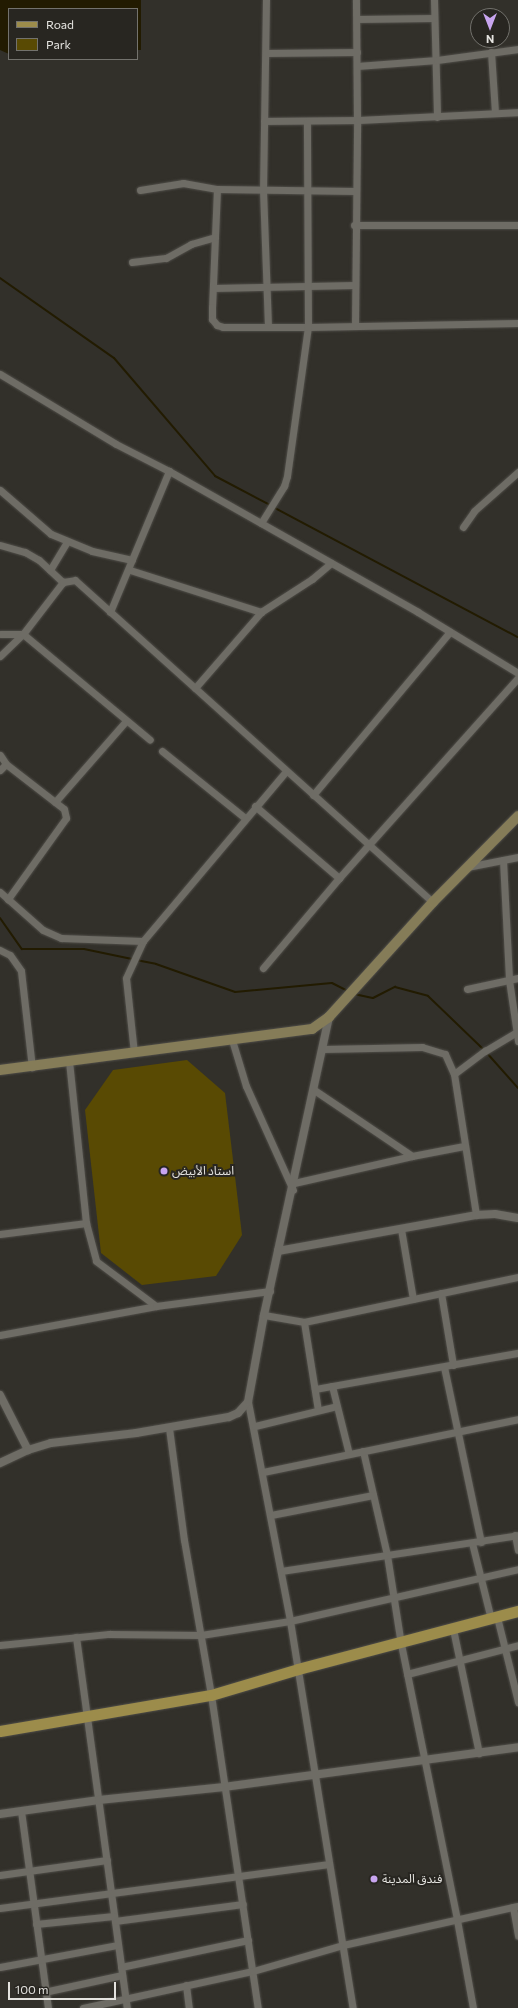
<!DOCTYPE html>
<meta charset="utf-8">
<style>
body{margin:0}
#map{position:relative;width:518px;height:2008px;overflow:hidden;background:#32302a;font-family:Commissioner,"Noto Sans Arabic",sans-serif}
div>[style]{position:absolute}
[style*='--x']{left:calc(var(--x)*1px);top:calc(var(--y)*1px);width:calc(var(--w)*1px);rotate:calc(var(--a)*1deg)}
.green>*{inset:0;background:#594a03}
.water>*{inset:0;background:#221b01}
.stream>*{height:2px;margin:-1px;padding:0 1px;transform-origin:1px;border-radius:1px;background:#221b01}
.roads{filter:drop-shadow(0 0 1px #4f4d48) drop-shadow(0 0 1px #4f4d48)}
.minor>*{height:7px;margin:-3.5px;padding:0 3.5px;transform-origin:3.5px;border-radius:3.5px;background:#6e6c65}
.tertiary>*{height:8px;margin:-4px;padding:0 4px;transform-origin:4px;border-radius:4px;background:#6e6c65}
.secondary>*{height:10px;margin:-5px;padding:0 5px;transform-origin:5px;border-radius:5px;background:#857c58}
.primary>*{height:11px;margin:-5.5px;padding:0 5.5px;transform-origin:5.5px;border-radius:5.5px;background:#9c8c4b}
.dots>*{width:11px;height:11px;translate:-50% -50%;box-sizing:border-box;border:2px solid #282621;border-radius:50%}
span{translate:-50% -50%;white-space:nowrap;text-align:center;line-height:1.15;-webkit-text-stroke:4px #282621;paint-order:stroke}
.poi-label{font-size:12px;color:#e4e3df}
.left{translate:0 -50%;text-align:left}
.legend{position:absolute;left:8px;top:8px;width:130px;height:52px;box-sizing:border-box;background:#282621;border:1px solid #73726d;margin:0;padding:5px 7px;list-style:none;font-size:12px;color:#e4e3df}
.legend li{display:flex;align-items:center;gap:8px;height:20px}
.legend b{width:20px;border:1px solid #73726d}
.north{position:absolute;left:470px;top:8px;width:40px;height:40px;box-sizing:border-box;background:#282621;border:1px solid #73726d;border-radius:50%;rotate:180deg;font-size:11px;font-weight:700;line-height:16px;text-align:center;color:#e4e3df}
.north::after{content:'';display:block;margin:auto;width:14px;height:18px;background:#c8a5ef;clip-path:polygon(50% 0,100% 100%,50% 72%,0 100%)}
.scale{position:absolute;left:8px;top:1982px;width:108px;height:18px;box-sizing:border-box;border:2px solid #e4e3df;border-top:0;padding-left:5px;font-size:12px;line-height:14px;white-space:nowrap;color:#e4e3df;-webkit-text-stroke:3px #282621;paint-order:stroke}
</style>
<div id="map">
<div class="green">
<div style="clip-path:polygon(187px 1060px,225px 1093px,242px 1235px,216px 1276px,142px 1285px,101px 1253px,85px 1110px,113px 1070px)"></div>
</div>
<div class="water">
<div style="clip-path:polygon(0 0,141px 0,141px 50px,137px 50px,137px 9px,9px 9px,9px 54px,0 50px)"></div>
</div>
<div class="stream">
<div style="--x:0;--y:278;--w:139;--a:35.1"></div>
<div style="--x:114;--y:358;--w:155;--a:49.4"></div>
<div style="--x:215;--y:476;--w:62;--a:27.8"></div>
<div style="--x:273;--y:507;--w:277;--a:28"></div>
<div style="--x:0;--y:918;--w:38;--a:55"></div>
<div style="--x:22;--y:949;--w:62;--a:0"></div>
<div style="--x:84;--y:949;--w:49;--a:11.8"></div>
<div style="--x:136;--y:960;--w:20;--a:11"></div>
<div style="--x:156;--y:964;--w:84;--a:19.5"></div>
<div style="--x:235;--y:992;--w:97;--a:-5.3"></div>
<div style="--x:332;--y:983;--w:18;--a:27"></div>
<div style="--x:354;--y:994;--w:19;--a:12"></div>
<div style="--x:373;--y:998;--w:25;--a:-27"></div>
<div style="--x:395;--y:987;--w:34;--a:15"></div>
<div style="--x:428;--y:996;--w:76;--a:43.9"></div>
<div style="--x:486;--y:1052;--w:48;--a:48.4"></div>
</div>
<div class="roads">
<div class="minor">
<div style="--x:266;--y:0;--w:190;--a:90.9"></div>
<div style="--x:263;--y:190;--w:137;--a:87.9"></div>
<div style="--x:434;--y:0;--w:117;--a:88.5"></div>
<div style="--x:357;--y:19;--w:77;--a:-0.7"></div>
<div style="--x:491;--y:52;--w:61;--a:86.2"></div>
<div style="--x:266;--y:53;--w:91;--a:-0.6"></div>
<div style="--x:357;--y:66;--w:80;--a:-4.3"></div>
<div style="--x:437;--y:60;--w:82;--a:-7.7"></div>
<div style="--x:264;--y:121;--w:93;--a:-0.6"></div>
<div style="--x:357;--y:120;--w:120;--a:-90.5"></div>
<div style="--x:217;--y:189;--w:118;--a:92.4"></div>
<div style="--x:212;--y:307;--w:12;--a:90"></div>
<div style="--x:212;--y:319;--w:8;--a:50"></div>
<div style="--x:217;--y:325;--w:6;--a:18"></div>
<div style="--x:223;--y:327;--w:85;--a:0"></div>
<div style="--x:308;--y:327;--w:210;--a:-1.1"></div>
<div style="--x:140;--y:190;--w:44;--a:-9.2"></div>
<div style="--x:183;--y:183;--w:35;--a:10"></div>
<div style="--x:217;--y:189;--w:138;--a:0.8"></div>
<div style="--x:354;--y:225;--w:164;--a:0"></div>
<div style="--x:132;--y:262;--w:34;--a:-7"></div>
<div style="--x:166;--y:258;--w:29;--a:-29"></div>
<div style="--x:191;--y:244;--w:25;--a:-16"></div>
<div style="--x:213;--y:288;--w:142;--a:-1.2"></div>
<div style="--x:355;--y:326;--w:206;--a:-89.4"></div>
<div style="--x:357;--y:120;--w:161;--a:-2.8"></div>
<div style="--x:0;--y:374;--w:135;--a:31.1"></div>
<div style="--x:116;--y:444;--w:59;--a:27"></div>
<div style="--x:169;--y:471;--w:286;--a:29.5"></div>
<div style="--x:418;--y:612;--w:117;--a:31.4"></div>
<div style="--x:0;--y:490;--w:67;--a:40.8"></div>
<div style="--x:51;--y:534;--w:44;--a:22.5"></div>
<div style="--x:92;--y:551;--w:41;--a:12.7"></div>
<div style="--x:261;--y:523;--w:44;--a:-58.1"></div>
<div style="--x:284;--y:486;--w:10;--a:-73"></div>
<div style="--x:287;--y:476;--w:150;--a:-82"></div>
<div style="--x:308;--y:327;--w:205;--a:-90.3"></div>
<div style="--x:463;--y:527;--w:19;--a:-55"></div>
<div style="--x:474;--y:511;--w:59;--a:-41.6"></div>
<div style="--x:0;--y:545;--w:26;--a:16"></div>
<div style="--x:25;--y:552;--w:16;--a:30"></div>
<div style="--x:39;--y:560;--w:33;--a:43"></div>
<div style="--x:50;--y:570;--w:33;--a:-59"></div>
<div style="--x:130;--y:570;--w:138;--a:17.8"></div>
<div style="--x:110;--y:612;--w:153;--a:-67.3"></div>
<div style="--x:0;--y:634;--w:23;--a:0"></div>
<div style="--x:23;--y:634;--w:165;--a:39.8"></div>
<div style="--x:0;--y:656;--w:32;--a:-44"></div>
<div style="--x:23;--y:634;--w:66;--a:-52.4"></div>
<div style="--x:63;--y:582;--w:12;--a:-9"></div>
<div style="--x:75;--y:580;--w:482;--a:42"></div>
<div style="--x:195;--y:688;--w:101;--a:-49"></div>
<div style="--x:261;--y:612;--w:61;--a:-32.9"></div>
<div style="--x:312;--y:579;--w:25;--a:-40"></div>
<div style="--x:162;--y:751;--w:107;--a:38.9"></div>
<div style="--x:0;--y:755;--w:11;--a:56"></div>
<div style="--x:6;--y:764;--w:73;--a:37.8"></div>
<div style="--x:64;--y:809;--w:9;--a:77"></div>
<div style="--x:66;--y:818;--w:100;--a:125.6"></div>
<div style="--x:0;--y:770;--w:8;--a:-45"></div>
<div style="--x:313;--y:795;--w:213;--a:-50"></div>
<div style="--x:55;--y:802;--w:108;--a:-48.8"></div>
<div style="--x:255;--y:806;--w:111;--a:40.6"></div>
<div style="--x:503;--y:860;--w:120;--a:87.1"></div>
<div style="--x:509;--y:980;--w:62;--a:81.6"></div>
<div style="--x:467;--y:867;--w:52;--a:-11.1"></div>
<div style="--x:0;--y:892;--w:57;--a:41.5"></div>
<div style="--x:43;--y:930;--w:20;--a:24"></div>
<div style="--x:61;--y:938;--w:82;--a:2.1"></div>
<div style="--x:0;--y:950;--w:11;--a:27"></div>
<div style="--x:10;--y:955;--w:19;--a:55"></div>
<div style="--x:21;--y:971;--w:97;--a:83.5"></div>
<div style="--x:263;--y:968;--w:118;--a:-49.8"></div>
<div style="--x:339;--y:878;--w:268;--a:-48.2"></div>
<div style="--x:467;--y:989;--w:52;--a:-12.2"></div>
<div style="--x:232;--y:1040;--w:48;--a:73.1"></div>
<div style="--x:246;--y:1086;--w:114;--a:65.7"></div>
<div style="--x:323;--y:1049;--w:99;--a:-1.2"></div>
<div style="--x:422;--y:1047;--w:24;--a:17"></div>
<div style="--x:445;--y:1054;--w:22;--a:66"></div>
<div style="--x:454;--y:1074;--w:143;--a:81.1"></div>
<div style="--x:134;--y:1053;--w:75;--a:-96.1"></div>
<div style="--x:126;--y:978;--w:41;--a:-65.3"></div>
<div style="--x:143;--y:941;--w:222;--a:-49.9"></div>
<div style="--x:454;--y:1074;--w:39;--a:-37"></div>
<div style="--x:485;--y:1051;--w:37;--a:-31"></div>
<div style="--x:412;--y:1156;--w:53;--a:-10.9"></div>
<div style="--x:294;--y:1183;--w:121;--a:-12.9"></div>
<div style="--x:412;--y:1156;--w:118;--a:-146"></div>
<div style="--x:86;--y:1223;--w:39;--a:75"></div>
<div style="--x:96;--y:1261;--w:75;--a:36.9"></div>
<div style="--x:401;--y:1229;--w:71;--a:80.3"></div>
<div style="--x:0;--y:1234;--w:87;--a:-7.3"></div>
<div style="--x:86;--y:1223;--w:162;--a:-96"></div>
<div style="--x:441;--y:1293;--w:73;--a:80.5"></div>
<div style="--x:264;--y:1315;--w:41;--a:9.9"></div>
<div style="--x:304;--y:1322;--w:219;--a:-11.9"></div>
<div style="--x:304;--y:1322;--w:89;--a:81"></div>
<div style="--x:0;--y:1335;--w:159;--a:-10.5"></div>
<div style="--x:156;--y:1306;--w:115;--a:-7.5"></div>
<div style="--x:444;--y:1367;--w:179;--a:78.1"></div>
<div style="--x:332;--y:1386;--w:70;--a:76"></div>
<div style="--x:315;--y:1389;--w:206;--a:-10.1"></div>
<div style="--x:248;--y:1402;--w:223;--a:79.1"></div>
<div style="--x:290;--y:1621;--w:392;--a:80.8"></div>
<div style="--x:255;--y:1426;--w:84;--a:-13.7"></div>
<div style="--x:169;--y:1428;--w:113;--a:82.4"></div>
<div style="--x:184;--y:1540;--w:157;--a:80.1"></div>
<div style="--x:211;--y:1695;--w:317;--a:81.5"></div>
<div style="--x:363;--y:1451;--w:107;--a:77"></div>
<div style="--x:387;--y:1555;--w:90;--a:81.1"></div>
<div style="--x:401;--y:1644;--w:282;--a:78.5"></div>
<div style="--x:457;--y:1920;--w:89;--a:79.7"></div>
<div style="--x:263;--y:1472;--w:260;--a:-11.7"></div>
<div style="--x:271;--y:1515;--w:104;--a:-11.1"></div>
<div style="--x:515;--y:1535;--w:15;--a:79"></div>
<div style="--x:472;--y:1543;--w:78;--a:76"></div>
<div style="--x:281;--y:1571;--w:240;--a:-8.6"></div>
<div style="--x:497;--y:1617;--w:88;--a:76.1"></div>
<div style="--x:453;--y:1629;--w:127;--a:78.2"></div>
<div style="--x:76;--y:1637;--w:374;--a:82.2"></div>
<div style="--x:0;--y:1645;--w:110;--a:-5.8"></div>
<div style="--x:109;--y:1634;--w:92;--a:0.6"></div>
<div style="--x:201;--y:1635;--w:90;--a:-8.9"></div>
<div style="--x:290;--y:1621;--w:234;--a:-12.8"></div>
<div style="--x:407;--y:1674;--w:115;--a:-14.6"></div>
<div style="--x:21;--y:1811;--w:199;--a:82.2"></div>
<div style="--x:0;--y:1875;--w:108;--a:-8"></div>
<div style="--x:513;--y:1907;--w:29;--a:80"></div>
<div style="--x:0;--y:1908;--w:332;--a:-7.6"></div>
<div style="--x:115;--y:1921;--w:129;--a:-7.6"></div>
<div style="--x:36;--y:1924;--w:78;--a:-5.9"></div>
<div style="--x:0;--y:1967;--w:120;--a:-10.6"></div>
<div style="--x:121;--y:1967;--w:130;--a:-12"></div>
<div style="--x:186;--y:1985;--w:23;--a:83"></div>
<div style="--x:44;--y:1992;--w:80;--a:-12.3"></div>
<div style="--x:83;--y:2008;--w:174;--a:-12.3"></div>
<div style="--x:253;--y:1971;--w:94;--a:-16.1"></div>
<div style="--x:343;--y:1945;--w:179;--a:-12.6"></div>
</div>
<div class="tertiary">
<div style="--x:278;--y:1251;--w:201;--a:-10.3"></div>
<div style="--x:476;--y:1215;--w:19;--a:-3"></div>
<div style="--x:495;--y:1214;--w:23;--a:10"></div>
<div style="--x:0;--y:1395;--w:62;--a:63"></div>
<div style="--x:0;--y:1463;--w:31;--a:-25"></div>
<div style="--x:28;--y:1450;--w:24;--a:-17"></div>
<div style="--x:51;--y:1443;--w:86;--a:-6.7"></div>
<div style="--x:136;--y:1433;--w:94;--a:-9.8"></div>
<div style="--x:229;--y:1417;--w:10;--a:-24"></div>
<div style="--x:238;--y:1413;--w:15;--a:-48"></div>
<div style="--x:248;--y:1402;--w:88;--a:-79.6"></div>
<div style="--x:264;--y:1315;--w:305;--a:-77.7"></div>
<div style="--x:0;--y:1814;--w:100;--a:-8"></div>
<div style="--x:99;--y:1800;--w:126;--a:-5.9"></div>
<div style="--x:224;--y:1787;--w:297;--a:-7.7"></div>
</div>
<div class="secondary">
<div style="--x:0;--y:1070;--w:315;--a:-7.5"></div>
<div style="--x:312;--y:1029;--w:21;--a:-35"></div>
<div style="--x:329;--y:1017;--w:155;--a:-47.9"></div>
<div style="--x:433;--y:902;--w:121;--a:-45.3"></div>
</div>
<div class="primary">
<div style="--x:0;--y:1731;--w:214;--a:-9.7"></div>
<div style="--x:211;--y:1695;--w:91;--a:-16.6"></div>
<div style="--x:298;--y:1669;--w:228;--a:-14.8"></div>
</div>
</div>
<div class="dots">
<div style="left:164px;top:1171px;background:#c8a5ef"></div>
<div style="left:374px;top:1879px;background:#c8a5ef"></div>
</div>
<div class="poi-label">
<span class="left" style="left:172px;top:1171px">استاد الأبيض</span>
<span class="left" style="left:382px;top:1879px">فندق المدينة</span>
</div>
<ul class="legend">
<li><b style="height:5px;background:#9c8c4b"></b>Road</li>
<li><b style="height:11px;background:#594a03"></b>Park</li>
</ul>
<div class="north">N</div>
<div class="scale">100 m</div>
</div>
